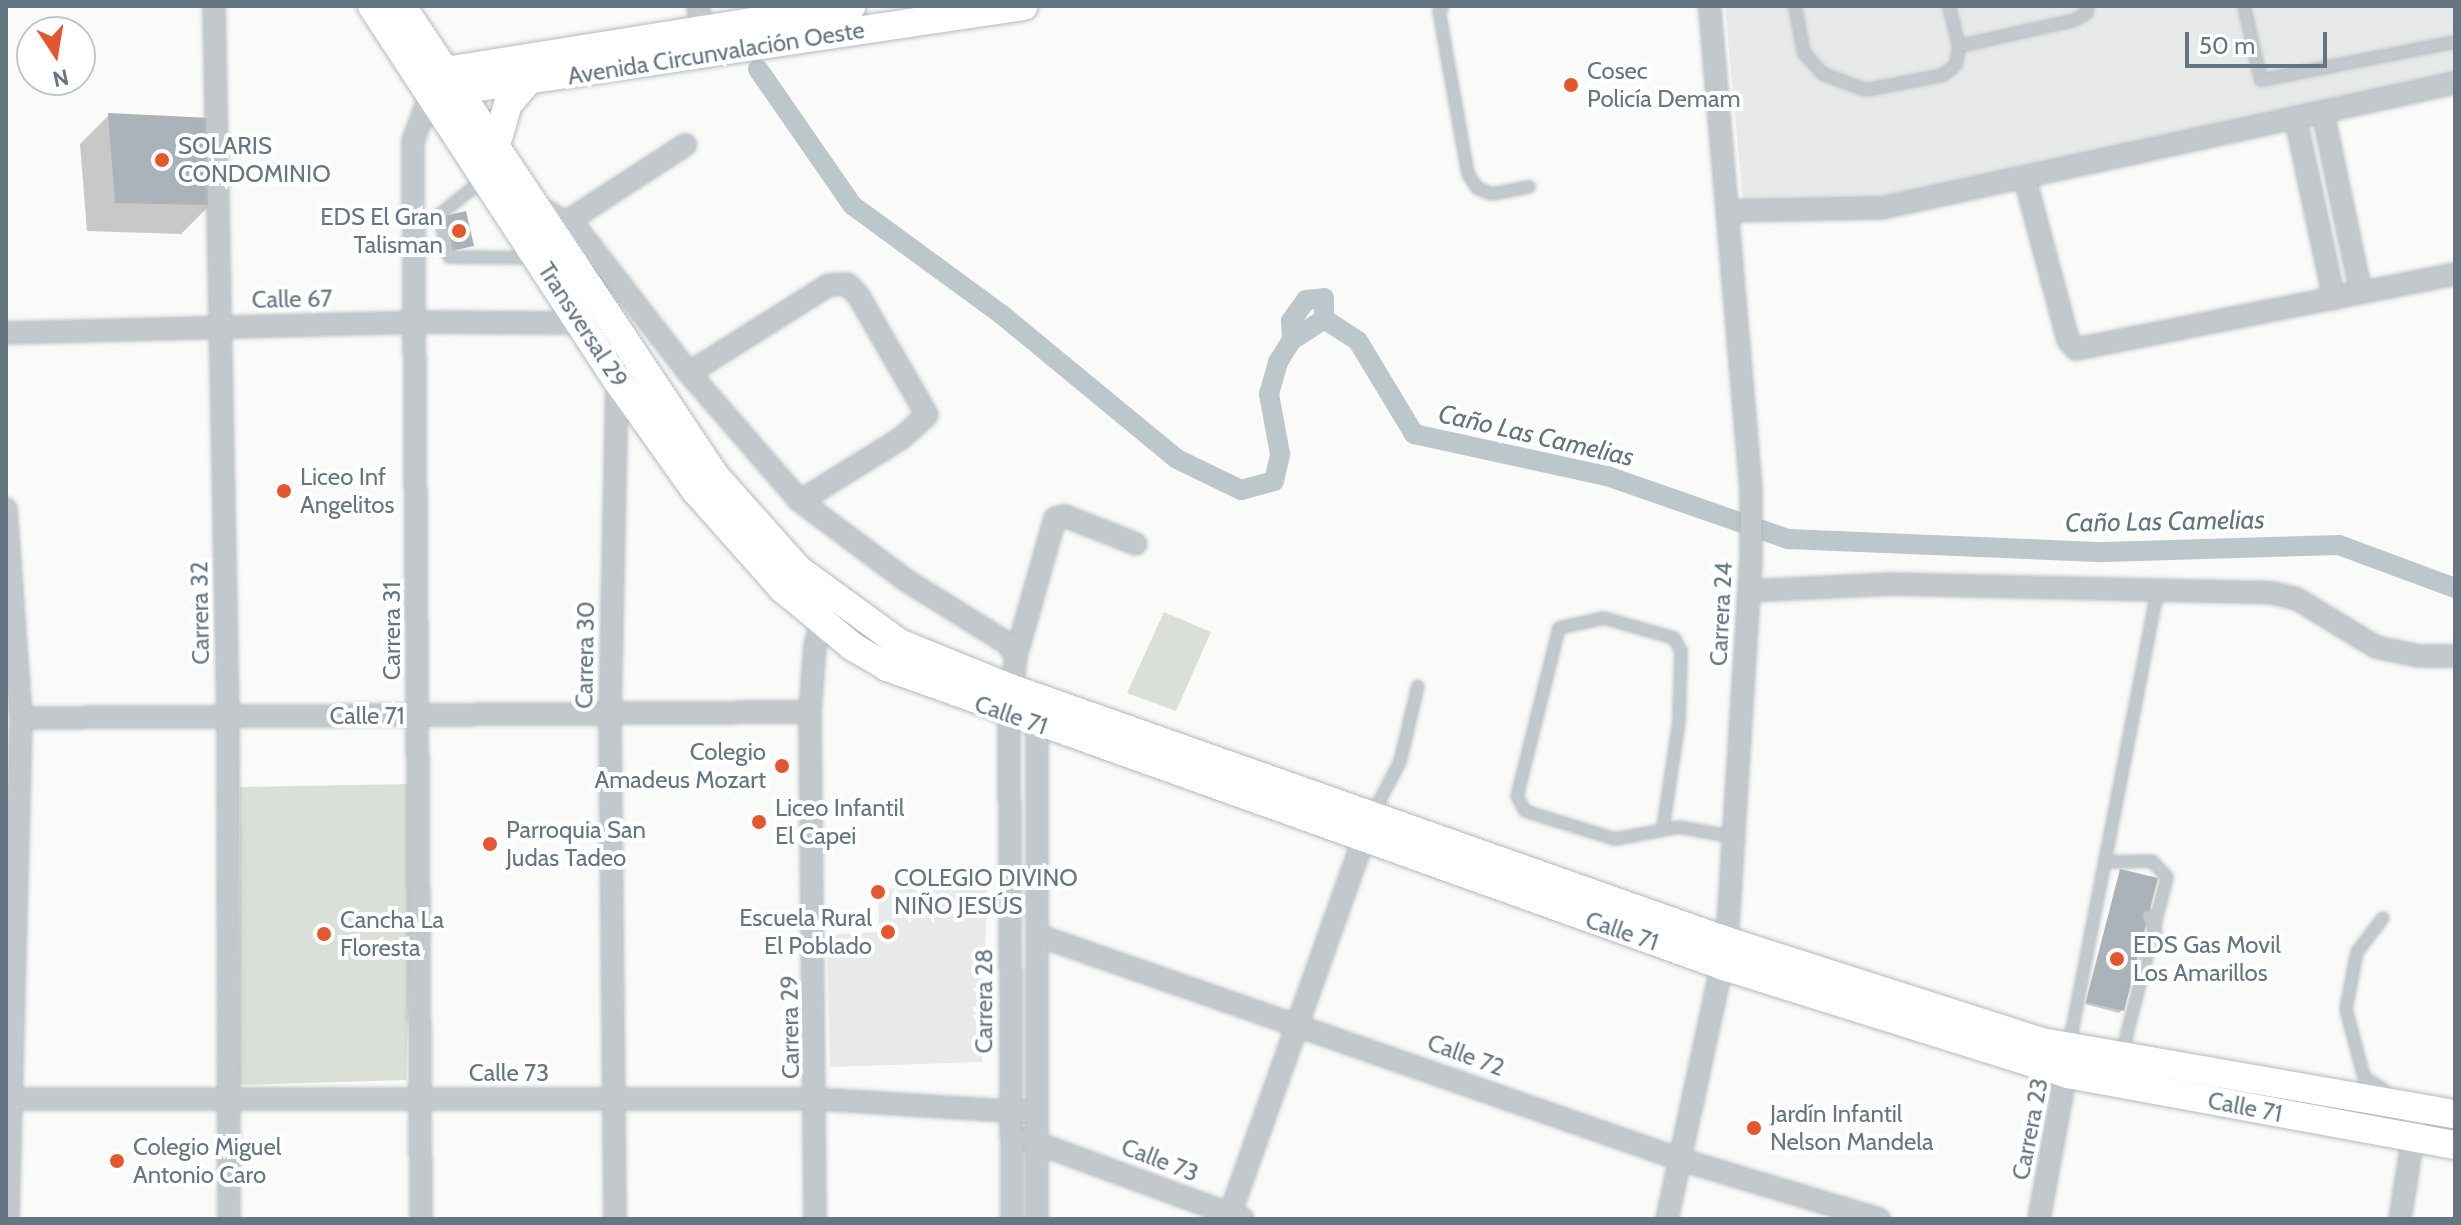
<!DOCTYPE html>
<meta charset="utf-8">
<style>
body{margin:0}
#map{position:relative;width:2461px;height:1225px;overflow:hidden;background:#fafaf8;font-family:Cabin,sans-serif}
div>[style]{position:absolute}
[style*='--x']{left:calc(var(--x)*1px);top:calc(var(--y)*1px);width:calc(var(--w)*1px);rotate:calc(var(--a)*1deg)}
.built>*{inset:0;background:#e8e9e9}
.green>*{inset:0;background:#dadfd7}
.shadow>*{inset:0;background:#0003}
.canal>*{height:20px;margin:-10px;padding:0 10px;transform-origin:10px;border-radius:10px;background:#bbc7cb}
.building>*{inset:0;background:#aab3b9}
.roads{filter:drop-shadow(0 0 2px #b3babf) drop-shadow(0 0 2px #b3babf)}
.service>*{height:10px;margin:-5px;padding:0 5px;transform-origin:5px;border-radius:5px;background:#c3c8cc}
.minor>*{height:20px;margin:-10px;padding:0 10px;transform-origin:10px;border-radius:10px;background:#c3c8cc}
.secondary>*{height:28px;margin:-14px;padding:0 14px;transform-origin:14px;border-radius:14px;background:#fff}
.dots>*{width:22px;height:22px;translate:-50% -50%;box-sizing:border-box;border:4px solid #fff;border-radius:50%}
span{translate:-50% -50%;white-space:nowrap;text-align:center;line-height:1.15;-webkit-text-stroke:8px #fff;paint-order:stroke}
.street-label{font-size:24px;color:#657683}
.poi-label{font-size:24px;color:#657683}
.left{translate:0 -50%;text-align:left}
.right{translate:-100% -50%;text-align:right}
.water-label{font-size:26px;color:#60757c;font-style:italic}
.frame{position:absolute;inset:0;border:8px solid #657683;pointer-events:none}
.north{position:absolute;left:16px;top:16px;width:80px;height:80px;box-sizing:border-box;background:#fff;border:2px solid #c1c8cd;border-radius:50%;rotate:168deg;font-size:22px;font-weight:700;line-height:32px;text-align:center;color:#657683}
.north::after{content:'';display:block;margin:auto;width:28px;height:36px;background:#e4572e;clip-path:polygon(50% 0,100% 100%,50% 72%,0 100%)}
.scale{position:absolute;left:2185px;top:32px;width:142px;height:36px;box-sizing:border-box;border:4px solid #657683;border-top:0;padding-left:10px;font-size:24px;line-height:28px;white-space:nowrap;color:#657683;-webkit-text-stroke:6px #fff;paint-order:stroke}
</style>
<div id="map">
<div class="built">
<div style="clip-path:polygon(1725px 6px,2455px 6px,2455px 73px,2008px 174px,1873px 198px,1743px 203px)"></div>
<div style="clip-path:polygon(878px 888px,987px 890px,982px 1062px,830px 1067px,827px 935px,879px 932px)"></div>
</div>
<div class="green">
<div style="clip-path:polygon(1164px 612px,1211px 632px,1176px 711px,1127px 693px)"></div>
<div style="clip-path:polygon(414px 784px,406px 1080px,239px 1085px,240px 787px)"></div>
</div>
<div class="shadow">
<div style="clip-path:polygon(109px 115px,211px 204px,181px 234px,87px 231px,80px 144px)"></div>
<div style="clip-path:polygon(2120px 871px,2122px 1010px,2119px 1013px,2085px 1004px)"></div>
</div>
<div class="canal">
<div style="--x:758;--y:69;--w:165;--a:55.3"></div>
<div style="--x:852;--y:205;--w:185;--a:36.2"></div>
<div style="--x:1001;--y:314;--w:228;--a:39.5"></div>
<div style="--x:1177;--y:459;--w:71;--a:25.8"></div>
<div style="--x:1241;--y:490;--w:34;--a:-15"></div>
<div style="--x:1274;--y:481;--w:28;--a:-77"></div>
<div style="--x:1280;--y:454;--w:61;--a:-100.4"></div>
<div style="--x:1269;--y:394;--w:33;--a:-74"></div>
<div style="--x:1278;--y:362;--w:26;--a:-58"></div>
<div style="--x:1292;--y:340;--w:38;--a:-33"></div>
<div style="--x:1324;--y:319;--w:40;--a:32.9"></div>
<div style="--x:1358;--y:341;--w:109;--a:58.9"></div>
<div style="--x:1414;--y:434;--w:198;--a:12.3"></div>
<div style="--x:1607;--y:476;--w:192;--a:19.2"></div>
<div style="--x:1788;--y:539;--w:316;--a:2.4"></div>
<div style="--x:2104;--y:552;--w:235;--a:-1.7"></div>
<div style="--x:2339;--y:545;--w:124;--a:20.3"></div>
<div style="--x:1292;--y:340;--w:19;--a:-93"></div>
<div style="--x:1291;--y:321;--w:26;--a:-54"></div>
<div style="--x:1306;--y:300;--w:18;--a:-6"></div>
<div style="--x:1324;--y:298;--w:21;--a:90"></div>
</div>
<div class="building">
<div style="clip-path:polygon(108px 113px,211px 118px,213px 205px,115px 203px)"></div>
<div style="clip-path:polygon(466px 211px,474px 246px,451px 251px,444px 216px)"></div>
<div style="clip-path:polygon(2120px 869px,2158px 878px,2124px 1011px,2086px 1002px)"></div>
</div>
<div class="roads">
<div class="service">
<div style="--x:1443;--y:6;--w:6;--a:129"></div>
<div style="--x:1439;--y:11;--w:166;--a:79.9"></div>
<div style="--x:1468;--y:174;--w:17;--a:57"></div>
<div style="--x:1477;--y:188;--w:16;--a:22"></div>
<div style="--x:1492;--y:194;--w:38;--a:-11"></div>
<div style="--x:1795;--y:6;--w:48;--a:79.2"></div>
<div style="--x:1804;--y:53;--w:28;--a:48"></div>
<div style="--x:1823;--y:74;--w:46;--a:20.4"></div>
<div style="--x:1866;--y:90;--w:78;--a:-11"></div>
<div style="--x:1943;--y:75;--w:16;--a:-38"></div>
<div style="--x:1956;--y:65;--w:19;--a:-81"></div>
<div style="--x:1959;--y:46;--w:41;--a:-104"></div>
<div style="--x:2244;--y:6;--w:76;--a:77.1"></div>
<div style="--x:2261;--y:80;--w:198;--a:-11.1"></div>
<div style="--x:1959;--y:46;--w:119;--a:-12.6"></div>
<div style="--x:2075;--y:20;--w:14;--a:-30"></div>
<div style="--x:2087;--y:13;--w:7;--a:-90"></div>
<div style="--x:484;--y:179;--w:58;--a:141.3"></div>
<div style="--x:439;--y:215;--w:43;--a:76.6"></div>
<div style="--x:449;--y:257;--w:83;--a:0.7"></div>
<div style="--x:1372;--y:815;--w:60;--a:-62.2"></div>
<div style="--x:1400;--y:762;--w:78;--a:-76.7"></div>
<div style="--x:1663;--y:828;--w:108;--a:-81.5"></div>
<div style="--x:1679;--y:721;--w:70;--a:-88.4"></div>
<div style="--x:1681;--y:651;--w:15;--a:-118"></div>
<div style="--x:1674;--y:638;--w:73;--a:-164.1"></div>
<div style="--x:1604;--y:618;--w:46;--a:167.5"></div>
<div style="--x:1559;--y:628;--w:173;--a:104"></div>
<div style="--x:1517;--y:796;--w:17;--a:62"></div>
<div style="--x:1525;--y:811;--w:94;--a:17.3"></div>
<div style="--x:1615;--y:839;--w:65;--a:-10.6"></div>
<div style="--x:1679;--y:827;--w:56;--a:10.3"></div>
<div style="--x:2107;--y:862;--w:45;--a:-1.3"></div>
<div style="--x:2152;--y:861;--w:22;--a:47"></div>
<div style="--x:2167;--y:877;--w:182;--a:104.3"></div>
<div style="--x:2148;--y:916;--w:17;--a:62"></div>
<div style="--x:2383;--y:918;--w:43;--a:127.4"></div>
<div style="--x:2357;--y:952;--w:58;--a:100.9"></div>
<div style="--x:2346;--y:1009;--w:70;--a:75.2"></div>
<div style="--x:2364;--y:1077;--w:30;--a:33"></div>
<div style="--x:2069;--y:1046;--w:466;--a:-79"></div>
</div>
<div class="minor">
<div style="--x:214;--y:6;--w:710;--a:88.87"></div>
<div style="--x:228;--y:716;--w:503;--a:89.89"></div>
<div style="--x:698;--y:6;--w:22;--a:80"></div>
<div style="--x:2323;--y:113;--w:184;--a:78.1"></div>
<div style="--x:2296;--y:120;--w:183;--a:78"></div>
<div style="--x:2025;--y:179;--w:167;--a:75"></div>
<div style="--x:2068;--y:340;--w:12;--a:48"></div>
<div style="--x:2076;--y:349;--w:386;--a:-11.2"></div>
<div style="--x:535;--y:204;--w:50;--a:31.2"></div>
<div style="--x:578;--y:230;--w:181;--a:52.2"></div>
<div style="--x:689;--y:373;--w:169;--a:49.1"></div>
<div style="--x:800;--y:501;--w:134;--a:36.8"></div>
<div style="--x:907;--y:581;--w:118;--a:31.8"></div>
<div style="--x:1007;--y:643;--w:16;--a:55"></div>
<div style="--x:1016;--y:656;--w:59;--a:96.8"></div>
<div style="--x:1009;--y:715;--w:504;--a:89.66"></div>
<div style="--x:1729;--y:211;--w:153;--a:-1.1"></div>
<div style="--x:1882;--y:208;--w:586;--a:-12.31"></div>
<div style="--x:568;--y:221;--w:140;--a:-33"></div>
<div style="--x:6;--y:333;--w:410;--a:-1.5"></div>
<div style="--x:416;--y:322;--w:163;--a:0.4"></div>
<div style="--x:689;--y:373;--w:165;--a:-32.2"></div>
<div style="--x:829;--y:285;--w:18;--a:-3"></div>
<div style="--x:847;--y:284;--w:16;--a:45"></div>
<div style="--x:858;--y:295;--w:138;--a:60.1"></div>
<div style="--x:927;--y:415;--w:36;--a:138"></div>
<div style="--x:900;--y:439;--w:118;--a:148.2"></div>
<div style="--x:6;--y:509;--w:210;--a:85.9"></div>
<div style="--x:21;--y:718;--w:501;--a:91.49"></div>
<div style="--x:1749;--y:591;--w:142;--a:-2.8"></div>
<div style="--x:1891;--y:584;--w:382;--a:1.3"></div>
<div style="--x:2273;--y:593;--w:25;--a:14"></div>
<div style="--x:2297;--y:599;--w:92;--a:31.3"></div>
<div style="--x:2376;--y:647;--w:44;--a:11.8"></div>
<div style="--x:2419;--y:656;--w:36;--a:0"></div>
<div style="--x:1016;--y:656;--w:143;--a:-74.2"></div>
<div style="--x:1055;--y:518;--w:10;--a:-11"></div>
<div style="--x:1065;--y:516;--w:76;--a:21.5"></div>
<div style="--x:21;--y:718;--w:789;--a:-0.44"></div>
<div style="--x:1037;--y:935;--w:683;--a:19.23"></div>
<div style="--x:1682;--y:1160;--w:206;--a:16.7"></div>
<div style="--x:6;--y:1099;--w:811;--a:0"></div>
<div style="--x:817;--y:1099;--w:220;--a:3.6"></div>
<div style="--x:1026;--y:1139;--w:231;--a:20.2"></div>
<div style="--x:1230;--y:1214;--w:412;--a:-70.4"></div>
<div style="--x:421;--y:1219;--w:1078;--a:-90.43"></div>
<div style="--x:413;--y:141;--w:49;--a:-69.7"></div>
<div style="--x:615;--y:1219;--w:504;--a:-90.57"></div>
<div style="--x:610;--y:715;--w:335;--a:-88.8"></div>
<div style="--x:815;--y:1219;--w:507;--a:-90.57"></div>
<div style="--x:810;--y:712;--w:66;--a:-85.7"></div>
<div style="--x:815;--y:646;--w:38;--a:-75"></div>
<div style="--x:1037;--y:1219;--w:508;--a:-90"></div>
<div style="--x:1667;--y:1219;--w:284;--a:-77.8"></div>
<div style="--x:1727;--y:941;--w:387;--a:-86.4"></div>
<div style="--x:1751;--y:555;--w:66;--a:-90"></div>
<div style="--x:1751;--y:489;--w:485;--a:-94.9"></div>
<div style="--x:2039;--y:1219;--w:161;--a:-79.6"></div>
<div style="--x:2400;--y:1219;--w:96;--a:-81"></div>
</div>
<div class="secondary">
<div style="--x:372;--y:6;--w:447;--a:56.8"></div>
<div style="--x:617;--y:380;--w:136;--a:54.6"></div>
<div style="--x:696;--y:491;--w:130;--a:48.4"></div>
<div style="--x:782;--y:588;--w:92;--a:39.7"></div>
<div style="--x:853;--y:647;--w:39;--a:30"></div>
<div style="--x:887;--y:667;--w:889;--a:19.66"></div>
<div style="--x:1724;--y:966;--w:361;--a:17.4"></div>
<div style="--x:2068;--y:1074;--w:393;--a:10.4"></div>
<div style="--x:402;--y:6;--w:566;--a:56.31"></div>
<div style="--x:716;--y:477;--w:125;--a:48.3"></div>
<div style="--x:799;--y:570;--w:124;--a:36.1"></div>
<div style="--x:899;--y:643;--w:120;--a:22.1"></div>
<div style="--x:1010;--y:688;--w:760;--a:19.44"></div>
<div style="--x:1727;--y:941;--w:330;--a:17.8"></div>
<div style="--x:2041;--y:1042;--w:420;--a:9.9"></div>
<div style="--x:427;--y:74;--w:430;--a:-9.1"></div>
<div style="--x:439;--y:93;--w:591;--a:-8.46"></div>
<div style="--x:495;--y:148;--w:46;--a:-73.5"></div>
<div style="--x:508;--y:104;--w:29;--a:-49"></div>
</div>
</div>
<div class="dots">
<div style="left:1571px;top:85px;background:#e4572e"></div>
<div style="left:162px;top:160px;background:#e4572e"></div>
<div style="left:459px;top:231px;background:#e4572e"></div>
<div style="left:284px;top:491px;background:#e4572e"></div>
<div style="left:782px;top:766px;background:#e4572e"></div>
<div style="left:759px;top:822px;background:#e4572e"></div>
<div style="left:490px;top:844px;background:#e4572e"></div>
<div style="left:878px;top:892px;background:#e4572e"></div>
<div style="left:888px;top:932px;background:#e4572e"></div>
<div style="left:324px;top:934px;background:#e4572e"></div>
<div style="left:2117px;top:959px;background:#e4572e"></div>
<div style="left:1754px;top:1128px;background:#e4572e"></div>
<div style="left:117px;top:1161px;background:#e4572e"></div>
</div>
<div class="street-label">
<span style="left:716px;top:53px;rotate:-9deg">Avenida Circunvalación Oeste</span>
<span style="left:292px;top:299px;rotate:-1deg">Calle 67</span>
<span style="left:583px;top:325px;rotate:57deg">Transversal 29</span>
<span style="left:200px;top:613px;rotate:-91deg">Carrera 32</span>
<span style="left:1721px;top:614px;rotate:-87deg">Carrera 24</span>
<span style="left:392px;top:631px;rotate:-90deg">Carrera 31</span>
<span style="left:585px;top:655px;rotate:-89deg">Carrera 30</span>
<span style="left:1011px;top:715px;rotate:19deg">Calle 71</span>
<span style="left:367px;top:716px">Calle 71</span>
<span style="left:1622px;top:931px;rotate:19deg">Calle 71</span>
<span style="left:984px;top:1001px;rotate:-90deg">Carrera 28</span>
<span style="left:790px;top:1027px;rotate:-91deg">Carrera 29</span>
<span style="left:1466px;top:1055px;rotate:20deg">Calle 72</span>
<span style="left:509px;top:1073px">Calle 73</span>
<span style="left:2245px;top:1107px;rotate:11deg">Calle 71</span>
<span style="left:2030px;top:1129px;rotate:-79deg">Carrera 23</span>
<span style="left:1160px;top:1160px;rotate:21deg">Calle 73</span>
</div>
<div class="poi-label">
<span class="left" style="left:1587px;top:85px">Cosec<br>Policía Demam</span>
<span class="left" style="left:178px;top:160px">SOLARIS<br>CONDOMINIO</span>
<span class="right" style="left:443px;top:231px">EDS El Gran<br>Talisman</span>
<span class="left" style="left:300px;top:491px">Liceo Inf<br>Angelitos</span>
<span class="right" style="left:766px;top:766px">Colegio<br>Amadeus Mozart</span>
<span class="left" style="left:775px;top:822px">Liceo Infantil<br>El Capei</span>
<span class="left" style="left:506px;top:844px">Parroquia San<br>Judas Tadeo</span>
<span class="left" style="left:894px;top:892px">COLEGIO DIVINO<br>NIÑO JESÚS</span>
<span class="right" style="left:872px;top:932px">Escuela Rural<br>El Poblado</span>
<span class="left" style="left:340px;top:934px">Cancha La<br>Floresta</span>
<span class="left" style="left:2133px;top:959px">EDS Gas Movil<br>Los Amarillos</span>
<span class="left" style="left:1770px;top:1128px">Jardín Infantil<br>Nelson Mandela</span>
<span class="left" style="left:133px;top:1161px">Colegio Miguel<br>Antonio Caro</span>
</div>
<div class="water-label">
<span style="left:1536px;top:436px;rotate:13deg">Caño Las Camelias</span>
<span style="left:2165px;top:522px;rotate:-1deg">Caño Las Camelias</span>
</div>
<div class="frame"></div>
<div class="north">N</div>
<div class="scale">50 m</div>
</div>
